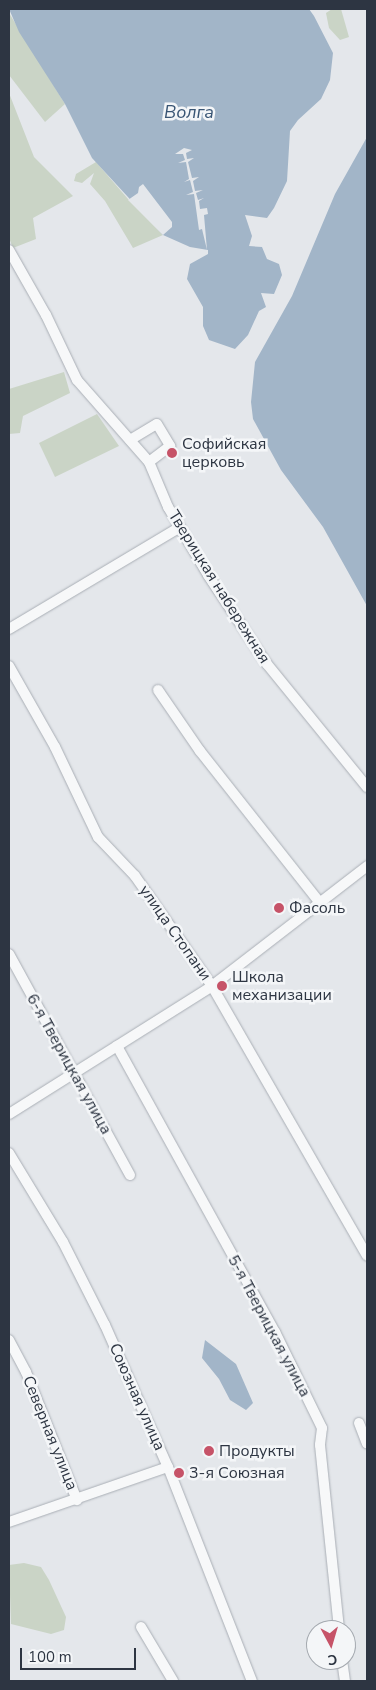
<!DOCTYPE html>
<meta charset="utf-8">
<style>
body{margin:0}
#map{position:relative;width:376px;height:1690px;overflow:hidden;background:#e4e7eb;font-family:"Nunito Sans",sans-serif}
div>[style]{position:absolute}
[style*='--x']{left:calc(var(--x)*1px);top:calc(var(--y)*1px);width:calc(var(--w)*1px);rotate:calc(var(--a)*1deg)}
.green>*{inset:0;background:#cad4c6}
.water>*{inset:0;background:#a2b5c8}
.pier>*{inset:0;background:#e4e7eb}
.roads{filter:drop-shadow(0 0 1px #a9aeb5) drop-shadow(0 0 1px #a9aeb5)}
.minor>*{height:10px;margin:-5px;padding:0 5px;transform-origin:5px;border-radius:5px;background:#f7f8f9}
.dots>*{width:14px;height:14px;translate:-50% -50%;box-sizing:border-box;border:2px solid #f4f6f8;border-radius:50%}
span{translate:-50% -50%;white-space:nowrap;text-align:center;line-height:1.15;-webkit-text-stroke:5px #f4f6f8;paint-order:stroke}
.poi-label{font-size:16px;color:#2d3542}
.left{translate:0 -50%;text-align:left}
.street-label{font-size:16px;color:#2d3542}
.water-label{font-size:18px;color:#395574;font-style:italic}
.frame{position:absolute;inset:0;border:10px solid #2d3542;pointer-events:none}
.north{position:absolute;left:306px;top:1620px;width:50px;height:50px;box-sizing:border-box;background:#f4f6f8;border:1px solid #a4a9af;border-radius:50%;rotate:174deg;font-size:14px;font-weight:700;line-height:20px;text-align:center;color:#2d3542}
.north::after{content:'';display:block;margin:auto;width:18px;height:22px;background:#c65368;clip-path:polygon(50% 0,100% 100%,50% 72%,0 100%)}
.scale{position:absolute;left:20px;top:1648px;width:116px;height:22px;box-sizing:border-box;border:2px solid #2d3542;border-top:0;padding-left:6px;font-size:15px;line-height:18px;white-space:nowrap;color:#2d3542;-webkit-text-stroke:4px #f4f6f8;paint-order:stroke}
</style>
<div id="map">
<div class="green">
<div style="clip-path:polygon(332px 9px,341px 9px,349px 37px,340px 40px,329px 28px,326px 13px)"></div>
<div style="clip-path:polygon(9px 13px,65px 104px,45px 122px,9px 75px)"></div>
<div style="clip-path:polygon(9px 93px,34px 157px,73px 196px,33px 218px,36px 239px,13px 248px,9px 238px)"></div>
<div style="clip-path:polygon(96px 162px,128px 199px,163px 235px,133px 248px,105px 201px,90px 184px,94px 173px,82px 183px,74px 181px,76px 174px)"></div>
<div style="clip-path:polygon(64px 372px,70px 393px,23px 416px,20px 433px,9px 434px,9px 389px)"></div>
<div style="clip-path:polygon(97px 414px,119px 446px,55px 477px,39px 443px)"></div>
<div style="clip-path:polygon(24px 1563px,41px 1567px,49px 1580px,66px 1617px,64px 1630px,51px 1634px,11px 1624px,9px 1565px)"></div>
</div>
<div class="water">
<div style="clip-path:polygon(9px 9px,309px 9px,314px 16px,333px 53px,330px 80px,321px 99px,298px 120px,290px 131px,287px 181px,274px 208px,267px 218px,245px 215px,252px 236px,249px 246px,262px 247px,267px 259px,279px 264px,282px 275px,274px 294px,261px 293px,266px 307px,259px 311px,248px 335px,235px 349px,209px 340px,203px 326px,203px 307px,187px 279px,190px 264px,208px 254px,208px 250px,190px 247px,163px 235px,92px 158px,65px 104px,19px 32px)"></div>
<div style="clip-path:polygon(367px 137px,367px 606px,323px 527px,281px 470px,253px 419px,251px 402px,255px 362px,292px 296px,335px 194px)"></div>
<div style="clip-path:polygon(205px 1340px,236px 1364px,253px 1403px,246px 1410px,230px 1400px,219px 1379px,202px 1358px)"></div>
</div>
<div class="pier">
<div style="clip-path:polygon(184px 148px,192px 150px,186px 153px,187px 159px,194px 158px,188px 162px,192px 178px,199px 177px,193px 181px,195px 191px,203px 190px,196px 193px,198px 200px,204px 198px,199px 201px,200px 209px,207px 208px,208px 214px,204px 215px,207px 250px,202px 229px,199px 230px,194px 194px,186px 195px,193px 192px,190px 180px,184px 182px,189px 179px,186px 162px,178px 163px,185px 160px,183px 154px,175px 154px)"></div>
<div style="clip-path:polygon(143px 184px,172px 222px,172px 227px,163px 235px,128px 200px,138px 193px,139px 187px)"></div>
</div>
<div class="roads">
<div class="minor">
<div style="--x:9;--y:250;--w:75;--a:60.4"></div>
<div style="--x:46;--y:315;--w:72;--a:64.5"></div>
<div style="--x:77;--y:380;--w:109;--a:48.7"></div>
<div style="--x:149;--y:462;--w:49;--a:67.1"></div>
<div style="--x:168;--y:507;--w:79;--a:59.5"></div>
<div style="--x:208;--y:575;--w:107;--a:56.5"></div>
<div style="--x:267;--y:664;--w:159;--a:50.9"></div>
<div style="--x:130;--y:440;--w:31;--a:-31"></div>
<div style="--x:157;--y:424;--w:26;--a:59"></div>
<div style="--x:170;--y:446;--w:26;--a:143"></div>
<div style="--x:9;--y:629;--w:199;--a:-30.8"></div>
<div style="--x:9;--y:666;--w:93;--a:60.4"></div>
<div style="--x:55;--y:747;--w:100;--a:64.5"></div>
<div style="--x:98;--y:837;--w:54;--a:46.5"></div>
<div style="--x:135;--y:876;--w:134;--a:55"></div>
<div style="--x:212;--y:986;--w:311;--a:60.1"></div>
<div style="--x:158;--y:690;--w:74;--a:55.5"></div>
<div style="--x:200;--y:751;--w:194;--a:51.7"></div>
<div style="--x:9;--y:954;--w:252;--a:61.3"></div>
<div style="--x:117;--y:1046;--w:327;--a:61.1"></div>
<div style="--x:275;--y:1332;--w:107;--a:63.9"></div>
<div style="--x:322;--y:1428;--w:17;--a:97"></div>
<div style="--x:320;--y:1445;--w:186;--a:84.1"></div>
<div style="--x:9;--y:1114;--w:240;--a:-32.2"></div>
<div style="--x:212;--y:986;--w:196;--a:-37.7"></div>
<div style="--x:9;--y:1153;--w:104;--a:58.8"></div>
<div style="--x:63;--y:1242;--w:93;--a:63.2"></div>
<div style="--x:105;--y:1325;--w:155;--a:66.1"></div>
<div style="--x:168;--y:1467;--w:230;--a:68.6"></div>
<div style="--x:9;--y:1340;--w:36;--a:62"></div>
<div style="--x:26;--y:1372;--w:138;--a:68.3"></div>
<div style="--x:359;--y:1423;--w:22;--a:69"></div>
<div style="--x:9;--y:1522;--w:168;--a:-19.1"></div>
<div style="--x:141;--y:1627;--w:63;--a:59.3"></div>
<div style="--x:342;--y:1660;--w:21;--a:82"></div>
</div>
</div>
<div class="dots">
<div style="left:172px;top:453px;background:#c65368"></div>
<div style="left:279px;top:908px;background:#c65368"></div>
<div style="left:222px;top:986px;background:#c65368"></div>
<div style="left:209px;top:1451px;background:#c65368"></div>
<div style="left:179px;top:1473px;background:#c65368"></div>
</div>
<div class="poi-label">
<span class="left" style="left:182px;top:453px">Софийская<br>церковь</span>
<span class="left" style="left:289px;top:908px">Фасоль</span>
<span class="left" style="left:232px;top:986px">Школа<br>механизации</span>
<span class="left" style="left:219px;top:1451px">Продукты</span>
<span class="left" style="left:189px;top:1473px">3-я Союзная</span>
</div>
<div class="street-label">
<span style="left:219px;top:587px;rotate:58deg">Тверицкая набережная</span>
<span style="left:175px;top:933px;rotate:55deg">улица Стопани</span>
<span style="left:69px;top:1064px;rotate:61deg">6-я Тверицкая улица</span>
<span style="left:269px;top:1326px;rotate:62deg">5-я Тверицкая улица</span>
<span style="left:137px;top:1397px;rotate:66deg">Союзная улица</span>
<span style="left:50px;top:1433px;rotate:68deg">Северная улица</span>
</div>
<div class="water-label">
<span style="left:189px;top:112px">Волга</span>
</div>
<div class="frame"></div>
<div class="north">С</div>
<div class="scale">100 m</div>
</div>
